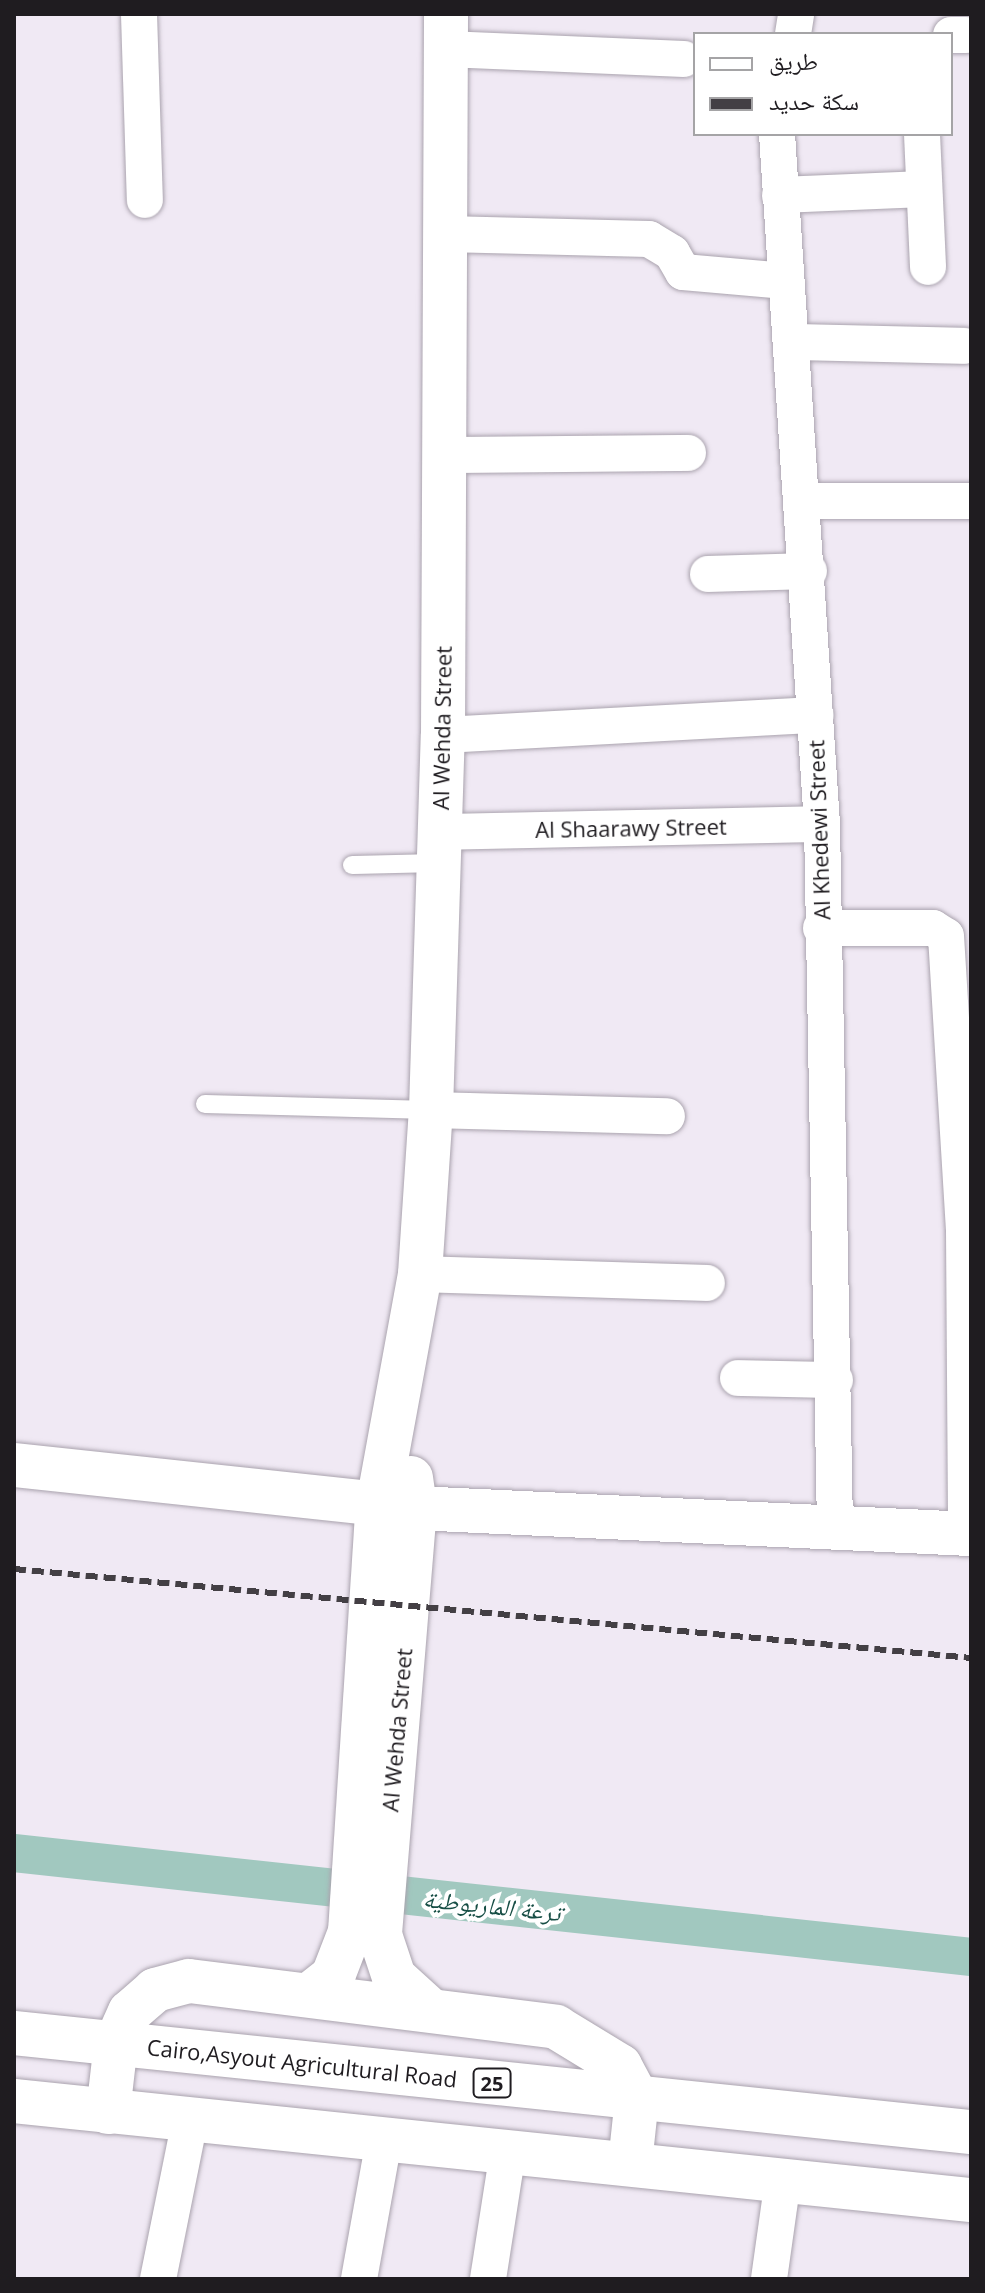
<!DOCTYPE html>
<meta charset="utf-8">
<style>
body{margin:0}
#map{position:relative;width:985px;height:2293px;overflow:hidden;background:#f0e9f4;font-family:"Open Sans","Noto Naskh Arabic",sans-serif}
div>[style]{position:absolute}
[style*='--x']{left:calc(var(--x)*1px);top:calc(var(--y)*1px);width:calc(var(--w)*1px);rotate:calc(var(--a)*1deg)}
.canal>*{height:38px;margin:-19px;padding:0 19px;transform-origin:19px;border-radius:19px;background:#a1c8bf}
.roads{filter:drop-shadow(0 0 2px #aaa3ae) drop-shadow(0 0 2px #aaa3ae)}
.service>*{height:18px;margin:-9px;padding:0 9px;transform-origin:9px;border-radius:9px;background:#fff}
.minor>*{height:36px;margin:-18px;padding:0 18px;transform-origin:18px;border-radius:18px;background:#fff}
.tertiary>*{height:44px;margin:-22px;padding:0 22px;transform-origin:22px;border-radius:22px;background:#fff}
.trunk>*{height:44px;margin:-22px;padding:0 22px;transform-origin:22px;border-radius:22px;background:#fff}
.rail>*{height:6px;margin-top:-3px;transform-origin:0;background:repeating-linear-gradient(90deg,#433f44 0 12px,transparent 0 18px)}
span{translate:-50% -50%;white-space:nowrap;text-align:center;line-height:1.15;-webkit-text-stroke:8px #fff;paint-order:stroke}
.shield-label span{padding:2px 6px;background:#fff;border:2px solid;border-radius:6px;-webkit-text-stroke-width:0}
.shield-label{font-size:20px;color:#1f1c20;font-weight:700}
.street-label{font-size:22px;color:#1f1c20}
.water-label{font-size:24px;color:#174e45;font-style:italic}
.frame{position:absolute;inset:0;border:16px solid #1f1c20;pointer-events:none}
.legend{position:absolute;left:693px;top:32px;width:260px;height:104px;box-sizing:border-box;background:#fff;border:2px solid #a5a4a6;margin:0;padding:10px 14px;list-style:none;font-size:24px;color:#1f1c20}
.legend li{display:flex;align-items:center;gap:16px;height:40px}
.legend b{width:40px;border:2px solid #a5a4a6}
</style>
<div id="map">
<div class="canal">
<div style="--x:14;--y:1853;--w:963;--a:6.2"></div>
</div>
<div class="roads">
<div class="service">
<div style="--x:352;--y:865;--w:87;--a:-1.3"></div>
<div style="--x:205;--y:1104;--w:225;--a:1.5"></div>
</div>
<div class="minor">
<div style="--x:139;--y:14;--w:186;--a:88.2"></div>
<div style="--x:793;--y:34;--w:20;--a:-81"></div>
<div style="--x:951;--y:35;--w:15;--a:0"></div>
<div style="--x:446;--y:49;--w:238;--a:2.4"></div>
<div style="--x:777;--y:134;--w:691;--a:86.27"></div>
<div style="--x:822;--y:824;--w:703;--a:88.94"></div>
<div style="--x:922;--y:134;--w:133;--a:87.4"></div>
<div style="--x:780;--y:195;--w:144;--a:-2.4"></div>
<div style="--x:445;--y:234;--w:204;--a:1.4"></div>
<div style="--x:649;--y:239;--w:27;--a:31"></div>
<div style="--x:672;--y:253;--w:22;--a:60"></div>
<div style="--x:683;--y:272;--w:103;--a:5"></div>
<div style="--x:792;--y:342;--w:172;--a:1.3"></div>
<div style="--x:444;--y:455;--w:244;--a:-0.5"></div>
<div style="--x:806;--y:501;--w:165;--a:0"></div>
<div style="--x:708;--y:574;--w:101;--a:-1.7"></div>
<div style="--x:443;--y:735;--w:373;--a:-3.1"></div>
<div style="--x:440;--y:832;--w:382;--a:-1.2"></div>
<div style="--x:821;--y:928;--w:112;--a:0"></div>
<div style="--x:933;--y:928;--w:15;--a:32"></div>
<div style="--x:946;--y:936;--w:296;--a:86.5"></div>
<div style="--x:964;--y:1231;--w:303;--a:89.6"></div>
<div style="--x:431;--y:1110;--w:236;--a:1.5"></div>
<div style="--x:420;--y:1274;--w:287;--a:1.8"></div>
<div style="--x:738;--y:1378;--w:97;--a:1.2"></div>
<div style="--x:158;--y:2279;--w:161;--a:-78.6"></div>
<div style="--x:359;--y:2279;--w:141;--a:-79.8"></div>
<div style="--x:488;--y:2279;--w:129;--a:-81.1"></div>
<div style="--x:769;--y:2279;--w:100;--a:-82"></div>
</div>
<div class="tertiary">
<div style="--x:14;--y:1465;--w:403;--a:6.1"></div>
<div style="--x:415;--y:1508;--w:557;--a:2.68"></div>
<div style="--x:411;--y:1478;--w:30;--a:82"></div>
<div style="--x:415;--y:1508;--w:428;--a:94.7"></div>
<div style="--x:380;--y:1935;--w:44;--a:71.6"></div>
<div style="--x:394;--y:1977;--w:45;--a:42.3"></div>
<div style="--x:309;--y:1995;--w:31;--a:-38"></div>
<div style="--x:333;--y:1976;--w:47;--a:-68.9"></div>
<div style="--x:350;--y:1932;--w:430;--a:-86.3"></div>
<div style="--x:378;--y:1503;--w:233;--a:-79.6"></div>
<div style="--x:420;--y:1274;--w:164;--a:-86.2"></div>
<div style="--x:431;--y:1110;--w:375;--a:-88.2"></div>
<div style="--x:443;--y:735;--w:721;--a:-89.76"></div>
<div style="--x:108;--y:2112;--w:69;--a:-83.4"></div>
<div style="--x:116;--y:2043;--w:34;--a:-66"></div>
<div style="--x:130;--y:2012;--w:33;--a:-41"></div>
<div style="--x:155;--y:1990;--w:35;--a:-15"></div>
<div style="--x:189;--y:1981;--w:370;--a:7.1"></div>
<div style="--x:556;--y:2027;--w:75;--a:31.4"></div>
<div style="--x:620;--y:2066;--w:36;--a:62"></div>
<div style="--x:637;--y:2098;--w:66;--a:96.1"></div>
</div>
<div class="trunk">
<div style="--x:14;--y:2033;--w:962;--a:5.91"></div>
<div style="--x:14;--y:2101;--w:962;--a:5.91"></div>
</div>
</div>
<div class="rail">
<div style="--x:14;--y:1569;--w:961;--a:5.31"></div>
</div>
<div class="shield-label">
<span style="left:492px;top:2083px">25</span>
</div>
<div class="street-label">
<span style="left:442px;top:728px;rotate:-89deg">Al Wehda Street</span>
<span style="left:631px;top:828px;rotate:-1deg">Al Shaarawy Street</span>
<span style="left:819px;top:830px;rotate:-92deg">Al Khedewi Street</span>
<span style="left:397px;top:1730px;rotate:-85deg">Al Wehda Street</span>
<span style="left:302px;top:2063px;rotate:6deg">Cairo,Asyout Agricultural Road</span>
</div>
<div class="water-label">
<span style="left:492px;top:1905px;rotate:6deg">ترعة الماريوطية</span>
</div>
<div class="frame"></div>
<ul class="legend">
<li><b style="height:10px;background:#fff"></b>طريق</li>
<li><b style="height:10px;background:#433f44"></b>سكة حديد</li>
</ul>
</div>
